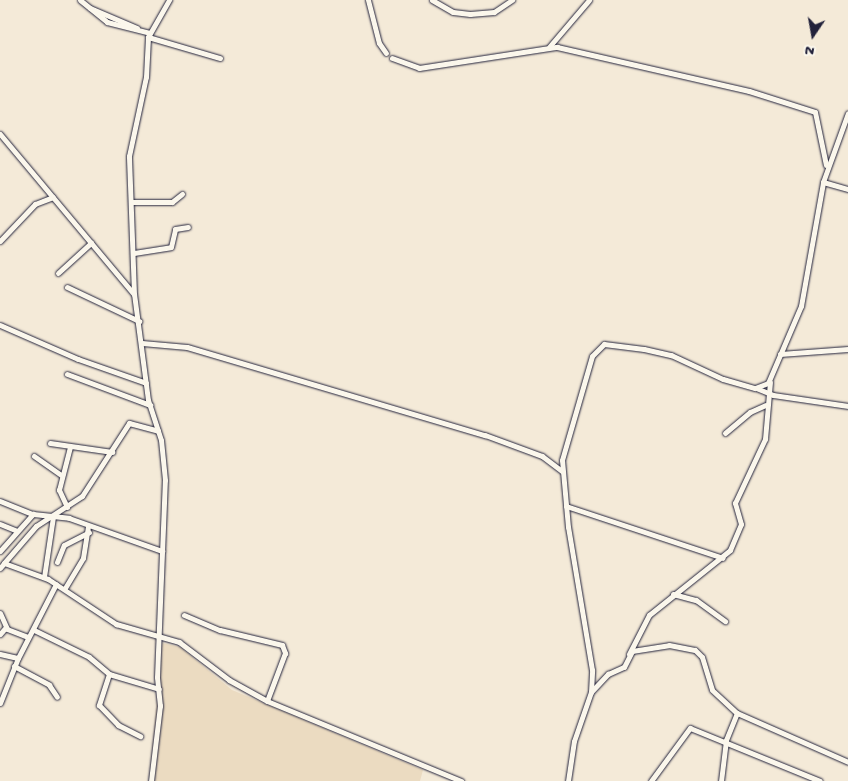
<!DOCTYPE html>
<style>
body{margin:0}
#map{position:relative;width:848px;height:781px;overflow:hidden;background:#f4ead8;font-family:"Gochi Hand",sans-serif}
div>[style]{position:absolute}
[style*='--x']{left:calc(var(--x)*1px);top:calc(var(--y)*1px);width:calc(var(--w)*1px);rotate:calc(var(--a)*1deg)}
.built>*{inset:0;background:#ebdbc1}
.roads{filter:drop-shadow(0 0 1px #22223b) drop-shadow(0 0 1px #22223b)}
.street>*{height:5px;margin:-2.5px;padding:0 2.5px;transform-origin:2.5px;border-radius:2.5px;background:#fbf7ec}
span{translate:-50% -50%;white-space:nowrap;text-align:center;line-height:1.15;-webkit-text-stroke:4px #fbf7ec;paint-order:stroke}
.north{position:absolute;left:788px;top:10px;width:50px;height:50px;-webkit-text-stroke:4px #fbf7ec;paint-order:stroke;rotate:192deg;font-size:14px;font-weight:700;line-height:20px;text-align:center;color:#22223b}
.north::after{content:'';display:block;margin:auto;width:18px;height:22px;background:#22223b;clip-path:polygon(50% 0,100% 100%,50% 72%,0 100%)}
</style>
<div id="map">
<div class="built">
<div style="clip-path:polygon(162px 643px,180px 647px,232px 690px,423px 770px,420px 781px,149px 781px)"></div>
</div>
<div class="roads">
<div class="street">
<div style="--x:80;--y:0;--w:35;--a:39"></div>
<div style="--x:107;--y:22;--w:44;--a:14.3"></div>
<div style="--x:368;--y:0;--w:44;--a:75.7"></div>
<div style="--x:379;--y:43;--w:12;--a:55"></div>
<div style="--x:432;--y:0;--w:24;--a:30"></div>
<div style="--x:453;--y:12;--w:17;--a:7"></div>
<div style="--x:470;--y:14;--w:24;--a:-5"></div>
<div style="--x:494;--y:12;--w:22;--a:-34"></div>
<div style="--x:90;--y:8;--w:51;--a:23.1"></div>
<div style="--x:148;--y:37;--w:75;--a:16.3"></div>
<div style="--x:549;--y:47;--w:62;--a:-49.6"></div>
<div style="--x:392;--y:58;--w:29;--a:20"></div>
<div style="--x:419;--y:68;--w:140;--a:-8.7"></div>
<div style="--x:557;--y:47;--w:197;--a:12.9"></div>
<div style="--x:749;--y:91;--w:69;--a:17.7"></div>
<div style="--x:815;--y:112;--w:54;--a:78.3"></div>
<div style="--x:0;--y:134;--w:209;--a:50.1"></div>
<div style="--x:823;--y:182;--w:26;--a:16"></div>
<div style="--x:131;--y:202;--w:41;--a:0"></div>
<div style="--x:172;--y:202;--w:13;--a:-39"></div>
<div style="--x:0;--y:241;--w:51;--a:-46.6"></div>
<div style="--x:35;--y:204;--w:19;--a:-21"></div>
<div style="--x:134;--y:253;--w:37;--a:-9"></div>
<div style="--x:171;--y:247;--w:18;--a:-77"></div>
<div style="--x:175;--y:229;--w:13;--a:-9"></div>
<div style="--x:58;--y:273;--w:45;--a:-42.3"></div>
<div style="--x:67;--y:287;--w:80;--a:25.3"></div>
<div style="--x:0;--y:325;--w:85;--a:23.6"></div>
<div style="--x:78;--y:359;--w:72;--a:19.4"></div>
<div style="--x:142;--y:343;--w:45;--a:5.1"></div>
<div style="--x:187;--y:347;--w:311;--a:16.5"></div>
<div style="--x:485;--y:435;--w:61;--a:20.2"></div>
<div style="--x:542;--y:456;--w:26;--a:37"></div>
<div style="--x:780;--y:354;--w:68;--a:-4.2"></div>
<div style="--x:67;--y:374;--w:89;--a:20.5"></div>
<div style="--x:756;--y:388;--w:18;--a:22"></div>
<div style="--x:773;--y:395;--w:76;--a:8.3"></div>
<div style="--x:725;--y:433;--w:33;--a:-40"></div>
<div style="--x:750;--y:412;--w:17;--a:-24"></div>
<div style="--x:50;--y:443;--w:63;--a:8.3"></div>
<div style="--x:34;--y:456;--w:33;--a:35"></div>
<div style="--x:0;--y:501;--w:35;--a:22"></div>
<div style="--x:33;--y:514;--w:36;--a:6"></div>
<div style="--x:69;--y:518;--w:99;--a:19.5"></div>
<div style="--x:566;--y:506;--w:165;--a:18.3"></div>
<div style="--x:67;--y:507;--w:19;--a:-115"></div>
<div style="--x:59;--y:490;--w:44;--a:-75.7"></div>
<div style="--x:0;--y:524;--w:18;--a:22"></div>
<div style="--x:0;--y:551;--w:50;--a:-48.3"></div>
<div style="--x:57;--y:562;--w:18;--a:-68"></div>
<div style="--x:64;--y:545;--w:28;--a:-27"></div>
<div style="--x:4;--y:563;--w:49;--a:-49.1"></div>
<div style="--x:36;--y:526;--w:55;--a:-33.1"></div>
<div style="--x:82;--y:496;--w:87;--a:-57.2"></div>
<div style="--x:129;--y:423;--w:30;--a:15"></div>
<div style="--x:0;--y:568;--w:6;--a:-51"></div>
<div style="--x:4;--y:563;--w:47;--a:20"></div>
<div style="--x:48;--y:579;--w:82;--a:33.5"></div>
<div style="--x:116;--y:624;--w:66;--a:15.9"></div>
<div style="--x:179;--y:642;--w:63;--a:37.2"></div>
<div style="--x:229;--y:680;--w:43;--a:28.9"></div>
<div style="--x:267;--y:701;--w:210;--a:22.4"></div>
<div style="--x:44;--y:577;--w:61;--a:-81.5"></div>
<div style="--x:65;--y:588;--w:35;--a:-59"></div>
<div style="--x:83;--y:558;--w:32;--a:-81"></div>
<div style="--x:673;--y:594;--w:24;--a:15"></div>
<div style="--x:696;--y:600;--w:36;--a:36"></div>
<div style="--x:0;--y:613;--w:17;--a:66"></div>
<div style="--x:7;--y:629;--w:22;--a:21"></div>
<div style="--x:184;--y:615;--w:39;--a:23"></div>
<div style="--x:220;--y:630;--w:64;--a:13.6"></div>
<div style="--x:282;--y:645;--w:9;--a:69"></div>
<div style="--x:285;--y:653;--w:51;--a:110.6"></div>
<div style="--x:34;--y:630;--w:61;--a:26.1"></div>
<div style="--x:89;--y:657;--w:26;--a:40"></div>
<div style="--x:109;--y:674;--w:52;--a:16.7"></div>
<div style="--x:0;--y:634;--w:9;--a:-49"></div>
<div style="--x:0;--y:654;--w:18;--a:13"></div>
<div style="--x:629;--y:654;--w:44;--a:-62.9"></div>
<div style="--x:649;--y:615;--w:104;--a:-38.7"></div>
<div style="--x:730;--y:550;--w:28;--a:-67"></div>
<div style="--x:741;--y:524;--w:22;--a:-106"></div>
<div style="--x:735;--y:503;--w:71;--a:-64.9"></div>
<div style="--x:765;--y:439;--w:57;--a:-85"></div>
<div style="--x:14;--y:666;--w:40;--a:28"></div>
<div style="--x:49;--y:685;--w:14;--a:56"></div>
<div style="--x:109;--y:674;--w:33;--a:108"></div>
<div style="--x:99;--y:705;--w:28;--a:46"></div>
<div style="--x:118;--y:725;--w:25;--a:27"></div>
<div style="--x:591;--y:692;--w:22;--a:-87"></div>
<div style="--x:592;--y:670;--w:145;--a:-99.5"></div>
<div style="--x:568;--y:527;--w:67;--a:-95.1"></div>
<div style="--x:562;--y:460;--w:108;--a:-73.9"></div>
<div style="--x:592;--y:356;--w:17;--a:-45"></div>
<div style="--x:604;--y:344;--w:40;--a:7.1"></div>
<div style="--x:644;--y:349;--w:28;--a:13"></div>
<div style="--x:671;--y:355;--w:57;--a:24.8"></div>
<div style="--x:723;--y:379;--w:33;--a:16"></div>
<div style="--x:755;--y:388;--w:14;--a:-21"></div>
<div style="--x:768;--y:383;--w:84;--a:-66.8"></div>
<div style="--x:801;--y:306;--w:126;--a:-79.9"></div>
<div style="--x:823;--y:182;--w:73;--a:-70.1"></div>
<div style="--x:0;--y:703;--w:48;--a:-68.2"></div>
<div style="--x:18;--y:658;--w:83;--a:-62.8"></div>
<div style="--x:151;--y:781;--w:76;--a:-83.2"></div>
<div style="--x:160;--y:706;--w:29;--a:-96"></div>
<div style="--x:157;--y:677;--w:197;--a:-87.7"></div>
<div style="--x:165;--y:480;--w:40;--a:-95.7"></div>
<div style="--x:161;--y:440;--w:42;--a:-108"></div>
<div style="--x:148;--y:400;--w:107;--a:-97.5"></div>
<div style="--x:134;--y:294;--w:138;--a:-92.1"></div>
<div style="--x:129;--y:156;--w:81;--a:-77.9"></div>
<div style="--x:146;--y:77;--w:40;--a:-87.1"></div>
<div style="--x:148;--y:37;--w:43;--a:-60.4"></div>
<div style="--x:568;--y:781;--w:40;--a:-81.5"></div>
<div style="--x:574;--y:741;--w:52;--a:-70.9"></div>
<div style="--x:591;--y:692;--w:25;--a:-47"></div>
<div style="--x:608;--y:674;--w:17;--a:-24"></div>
<div style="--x:624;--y:667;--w:18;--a:-63"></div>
<div style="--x:632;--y:651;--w:37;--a:-9"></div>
<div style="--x:669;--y:645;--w:26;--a:11"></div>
<div style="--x:695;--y:650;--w:10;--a:45"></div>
<div style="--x:702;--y:657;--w:34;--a:73"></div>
<div style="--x:712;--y:690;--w:34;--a:43"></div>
<div style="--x:737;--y:713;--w:121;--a:23.8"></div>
<div style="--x:651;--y:781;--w:66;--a:-53.7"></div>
<div style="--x:690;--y:728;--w:140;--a:22.2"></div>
<div style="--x:721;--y:781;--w:41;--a:-83"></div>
<div style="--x:726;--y:740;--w:29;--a:-68"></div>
</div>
</div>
<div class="north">N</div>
</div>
